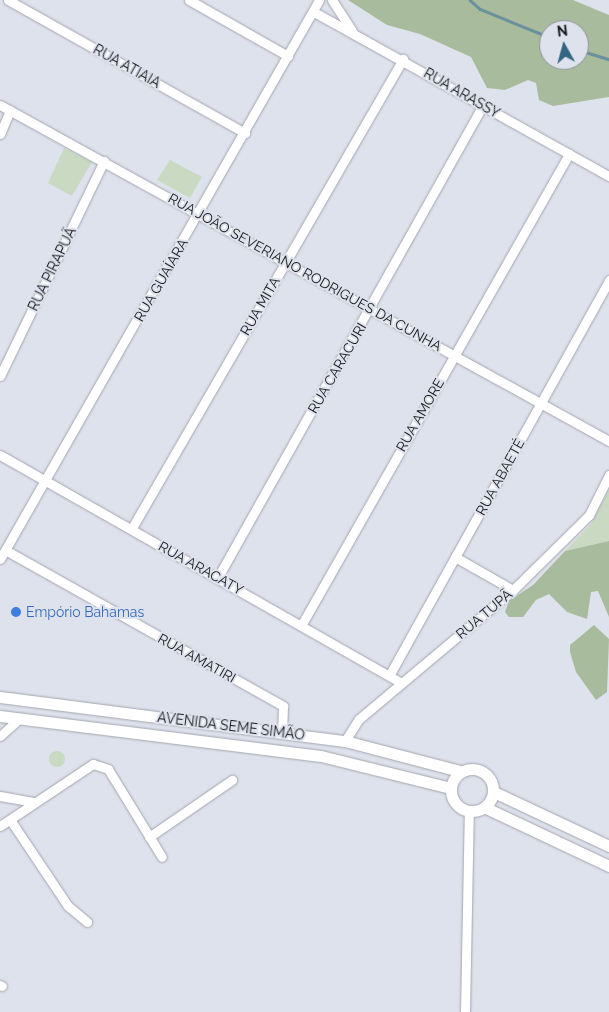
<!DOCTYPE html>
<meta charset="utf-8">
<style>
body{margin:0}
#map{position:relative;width:609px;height:1012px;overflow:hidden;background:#dee2ec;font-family:Raleway,sans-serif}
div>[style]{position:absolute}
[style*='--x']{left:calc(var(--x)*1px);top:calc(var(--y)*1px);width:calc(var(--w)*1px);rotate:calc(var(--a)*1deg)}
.green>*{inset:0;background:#cadac2}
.round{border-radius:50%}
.forest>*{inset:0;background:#a8bb9d}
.stream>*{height:2.5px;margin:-1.25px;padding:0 1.25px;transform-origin:1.25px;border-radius:1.25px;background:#6a919c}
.roads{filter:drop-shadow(0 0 1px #a2a5af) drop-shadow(0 0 1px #a2a5af)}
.street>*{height:9px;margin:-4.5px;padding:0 4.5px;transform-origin:4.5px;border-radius:4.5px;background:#fff}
.secondary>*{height:11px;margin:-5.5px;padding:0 5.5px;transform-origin:5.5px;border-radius:5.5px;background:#fff}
.secondary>.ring{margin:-5.5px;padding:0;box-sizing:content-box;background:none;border:11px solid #fff;border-radius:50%}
.dots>*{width:14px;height:14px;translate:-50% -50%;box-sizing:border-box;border:2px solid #dee2ec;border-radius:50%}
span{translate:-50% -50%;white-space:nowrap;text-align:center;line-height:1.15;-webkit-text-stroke:4px #dee2ec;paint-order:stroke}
.street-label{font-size:14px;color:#18191d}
.shop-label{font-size:14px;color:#366cbe}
.left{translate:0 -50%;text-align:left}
.north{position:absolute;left:539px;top:20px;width:50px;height:50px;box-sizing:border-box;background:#dee2ec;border:1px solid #8f9299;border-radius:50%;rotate:353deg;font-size:14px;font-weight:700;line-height:20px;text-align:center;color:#18191d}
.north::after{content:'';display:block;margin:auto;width:18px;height:22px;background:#346683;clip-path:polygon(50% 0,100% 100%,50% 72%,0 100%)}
</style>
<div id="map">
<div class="green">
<div style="clip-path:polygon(64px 148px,92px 162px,72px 196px,48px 183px)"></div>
<div style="clip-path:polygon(170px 160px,202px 177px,190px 198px,157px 180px)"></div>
<div style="clip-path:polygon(609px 490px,609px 541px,565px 551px,591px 524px)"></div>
<div class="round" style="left:49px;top:751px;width:16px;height:16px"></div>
</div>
<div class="forest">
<div style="clip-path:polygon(evenodd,348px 0,573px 0,609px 15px,609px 97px,553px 106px,539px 100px,536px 83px,528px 80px,505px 90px,487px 88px,471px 57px,420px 34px,387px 25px,348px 0,549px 30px,579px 30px,579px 60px,549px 60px,549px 30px)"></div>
<div style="clip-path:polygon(609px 541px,609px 617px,598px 591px,591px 592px,587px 619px,567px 612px,549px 594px,536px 600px,523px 617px,509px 617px,505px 612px,509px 601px,533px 585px,565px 551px)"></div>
<div style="clip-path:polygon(594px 625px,609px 639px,607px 692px,596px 700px,576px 672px,570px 652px,570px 645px)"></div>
</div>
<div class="stream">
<div style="--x:470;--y:0;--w:13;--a:42"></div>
<div style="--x:480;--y:9;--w:74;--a:22.1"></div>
<div style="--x:579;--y:50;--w:31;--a:17"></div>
</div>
<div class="roads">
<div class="street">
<div style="--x:8;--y:0;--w:272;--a:29.3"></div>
<div style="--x:189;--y:0;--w:114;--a:29.5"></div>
<div style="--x:332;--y:0;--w:37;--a:57"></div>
<div style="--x:314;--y:12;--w:338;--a:29.1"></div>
<div style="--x:0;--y:105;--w:696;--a:28.89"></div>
<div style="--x:0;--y:134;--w:26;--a:-67"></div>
<div style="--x:0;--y:376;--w:239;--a:-64.2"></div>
<div style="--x:0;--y:455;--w:461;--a:29.6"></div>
<div style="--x:132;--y:528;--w:542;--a:-59.98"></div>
<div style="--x:7;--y:551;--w:317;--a:29.3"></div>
<div style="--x:283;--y:706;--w:26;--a:92"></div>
<div style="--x:455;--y:557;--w:67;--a:29.6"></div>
<div style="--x:0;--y:559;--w:644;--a:-60.29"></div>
<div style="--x:218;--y:577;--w:541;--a:-60.69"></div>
<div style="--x:302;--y:624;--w:541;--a:-60.4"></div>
<div style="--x:390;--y:674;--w:451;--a:-60.9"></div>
<div style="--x:0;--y:736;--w:27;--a:-42"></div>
<div style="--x:345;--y:741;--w:26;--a:-58"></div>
<div style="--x:359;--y:719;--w:201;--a:-40"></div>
<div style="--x:513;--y:590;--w:107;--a:-44.6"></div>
<div style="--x:589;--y:515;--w:45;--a:-63.4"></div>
<div style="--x:0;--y:796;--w:35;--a:10"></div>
<div style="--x:11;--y:821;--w:102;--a:56.2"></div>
<div style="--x:68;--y:906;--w:25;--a:40"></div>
<div style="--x:0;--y:826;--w:112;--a:-33.7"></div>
<div style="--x:93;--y:764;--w:16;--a:18"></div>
<div style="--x:108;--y:769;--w:103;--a:58.5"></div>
<div style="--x:149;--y:837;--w:101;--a:-34.5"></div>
<div style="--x:0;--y:985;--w:2;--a:27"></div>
<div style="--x:465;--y:1012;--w:201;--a:-88.9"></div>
</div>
<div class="secondary">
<div style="--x:0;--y:697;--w:348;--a:7.3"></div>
<div style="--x:345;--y:741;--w:118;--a:14.7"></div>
<div style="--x:0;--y:716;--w:323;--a:7.1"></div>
<div style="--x:321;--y:756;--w:133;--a:13.9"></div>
<div class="ring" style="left:451px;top:769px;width:31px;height:31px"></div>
<div style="--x:494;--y:792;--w:127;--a:25.2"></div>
<div style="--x:486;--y:808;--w:136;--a:25.2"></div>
</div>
</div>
<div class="dots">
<div style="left:16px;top:612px;background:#3f7fe0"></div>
</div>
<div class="street-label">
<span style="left:127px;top:66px;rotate:29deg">RUA ATIAIA</span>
<span style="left:462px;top:93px;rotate:30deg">RUA ARASSY</span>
<span style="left:52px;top:269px;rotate:-64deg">RUA PIRAPUÃ</span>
<span style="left:305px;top:272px;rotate:29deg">RUA JOÃO SEVERIANO RODRIGUES DA CUNHA</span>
<span style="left:161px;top:280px;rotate:-60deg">RUA GUAÍARA</span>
<span style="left:260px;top:306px;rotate:-60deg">RUA MITA</span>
<span style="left:337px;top:368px;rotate:-60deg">RUA CARACURI</span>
<span style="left:420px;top:415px;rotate:-60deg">RUA AMORE</span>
<span style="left:500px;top:477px;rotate:-61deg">RUA ABAETÉ</span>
<span style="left:201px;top:568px;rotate:29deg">RUA ARACATY</span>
<span style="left:484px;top:614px;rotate:-40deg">RUA TUPÃ</span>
<span style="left:197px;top:658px;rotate:29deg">RUA AMATIRI</span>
<span style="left:231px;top:726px;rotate:7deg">AVENIDA SEME SIMÃO</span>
</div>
<div class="shop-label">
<span class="left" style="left:26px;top:612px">Empório Bahamas</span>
</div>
<div class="north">N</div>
</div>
